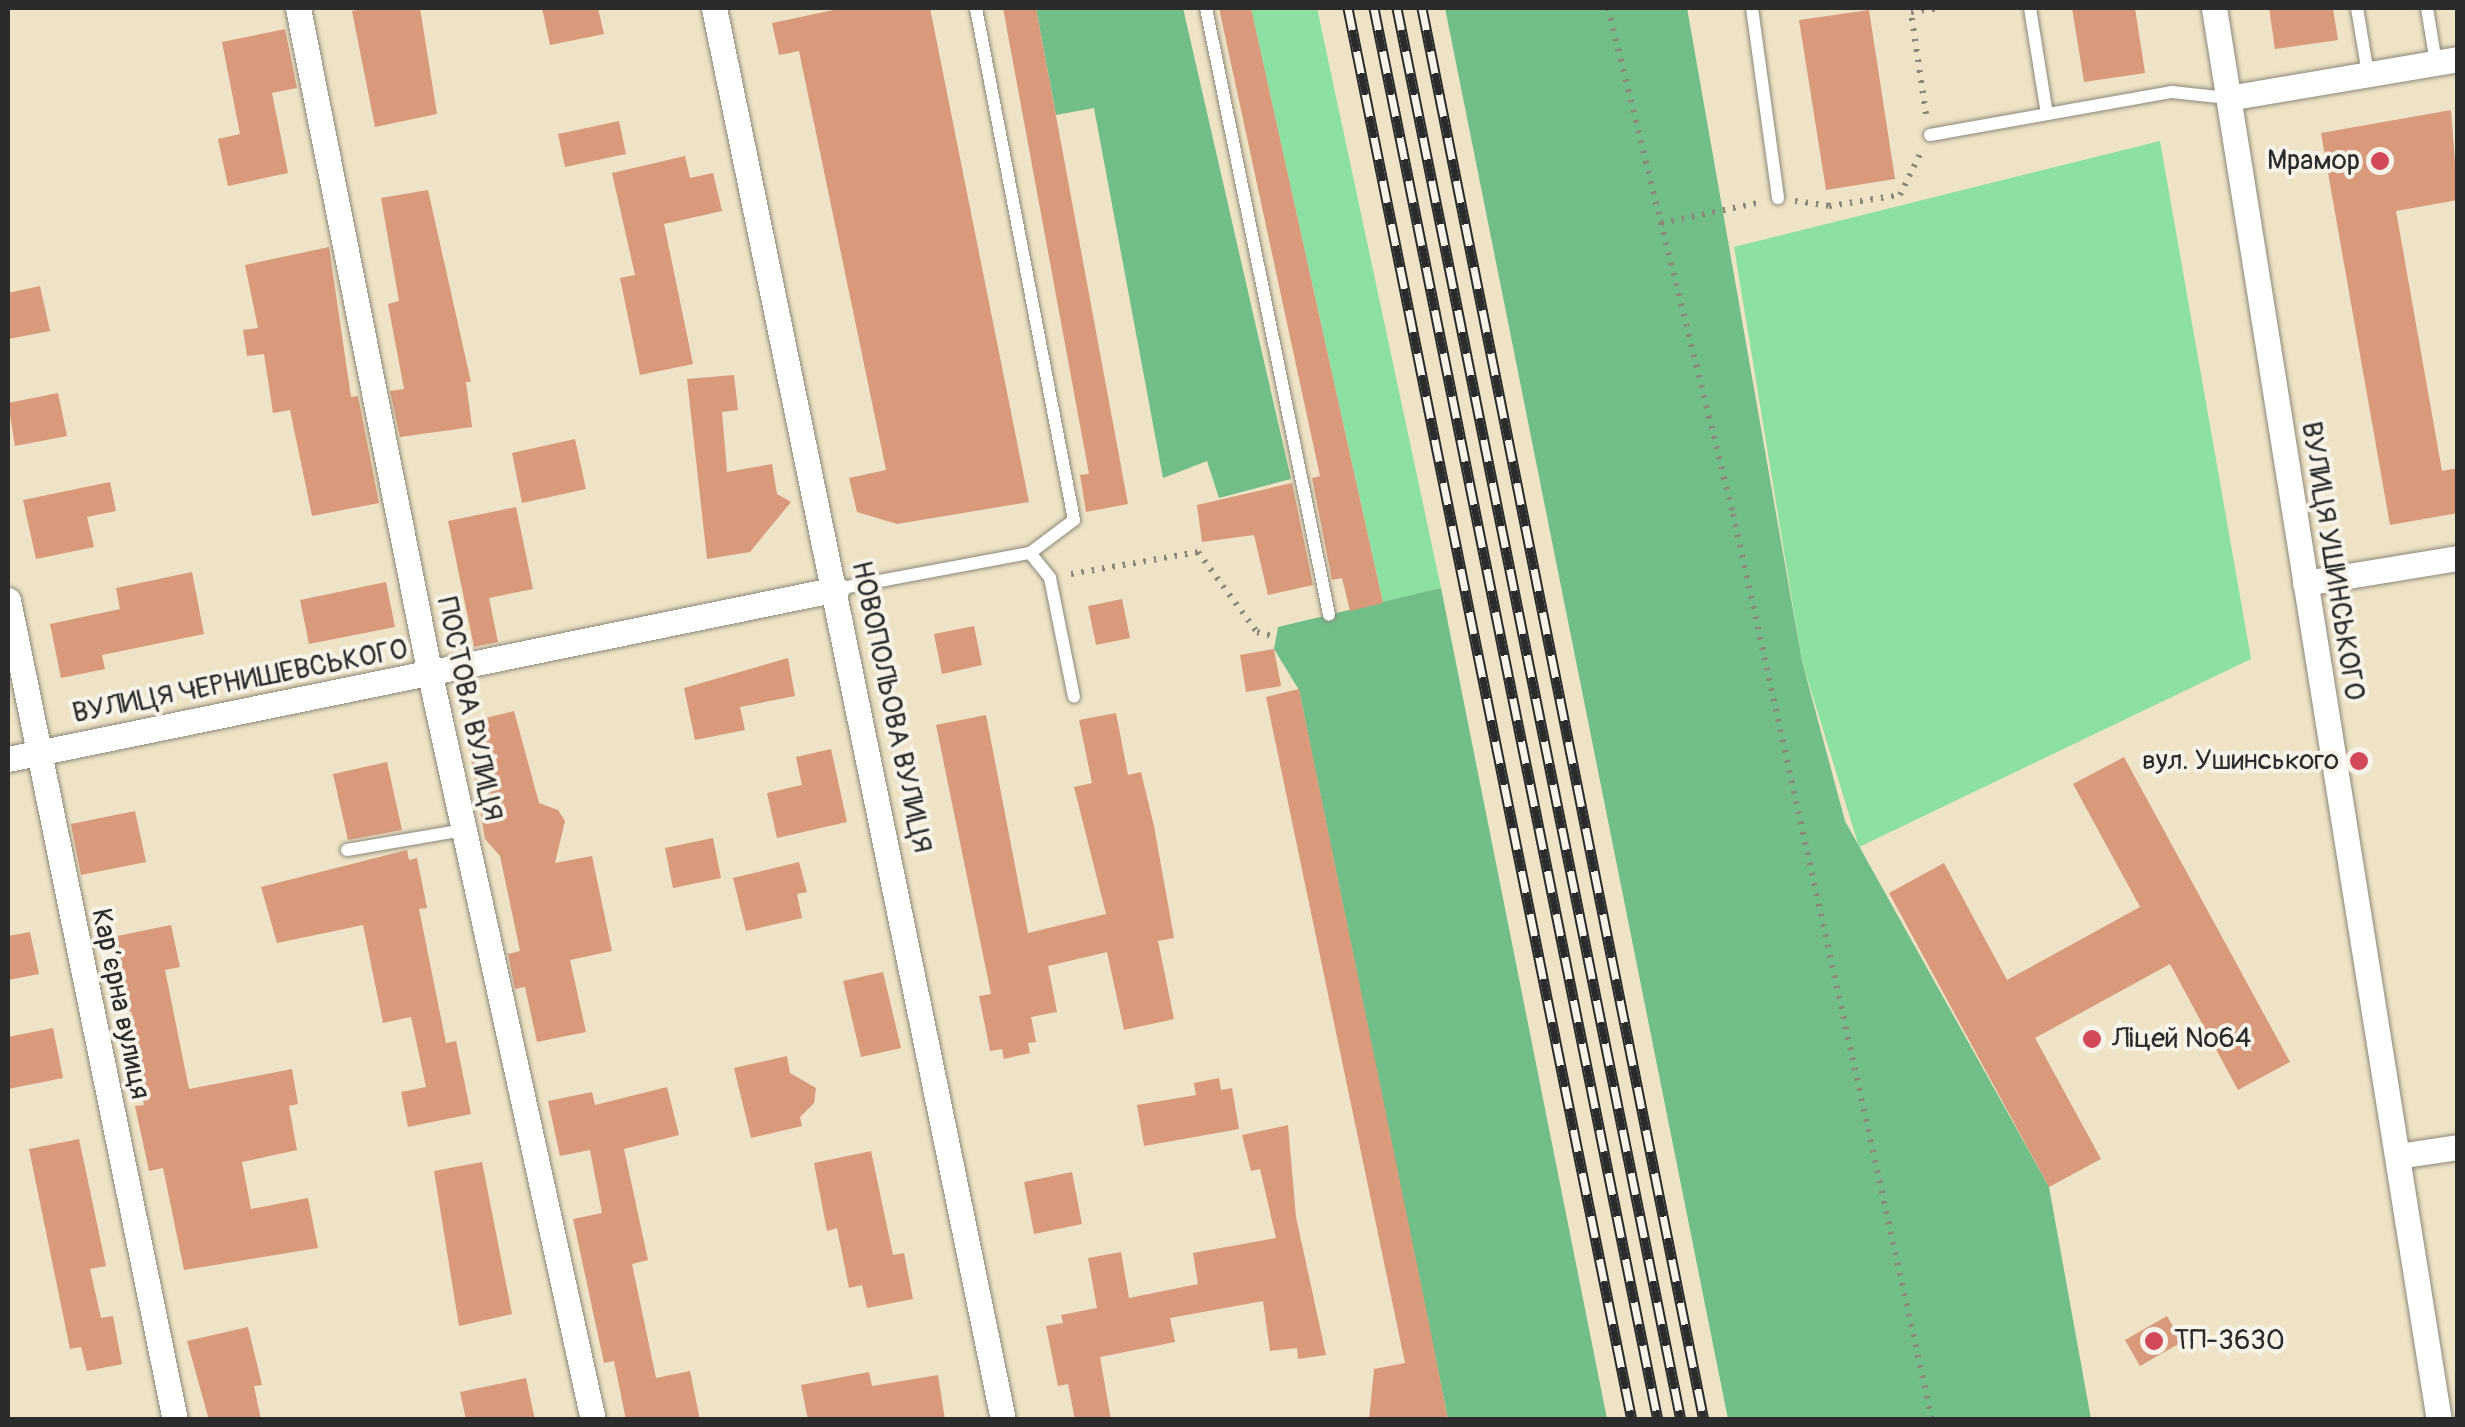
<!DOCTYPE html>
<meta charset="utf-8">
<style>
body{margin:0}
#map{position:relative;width:2465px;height:1427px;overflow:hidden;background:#eee3c6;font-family:Pangolin,sans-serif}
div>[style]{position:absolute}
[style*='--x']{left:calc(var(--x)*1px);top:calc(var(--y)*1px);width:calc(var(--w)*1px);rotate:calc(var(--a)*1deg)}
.green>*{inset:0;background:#8ce0a2}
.forest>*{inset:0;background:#71be88}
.building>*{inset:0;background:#d89a7b}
.path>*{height:6px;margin-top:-3px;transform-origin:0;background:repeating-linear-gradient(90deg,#8c8778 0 2.5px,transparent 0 10.5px)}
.roads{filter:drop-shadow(0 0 2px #8c8778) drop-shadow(0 0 2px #8c8778)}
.lane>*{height:12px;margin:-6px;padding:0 6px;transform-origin:6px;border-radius:6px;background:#fff}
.street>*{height:25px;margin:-12.5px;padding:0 12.5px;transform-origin:12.5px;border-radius:12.5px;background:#fff}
.rail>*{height:11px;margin-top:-5.5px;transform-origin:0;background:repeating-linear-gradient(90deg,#f7f3e8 0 22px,#2b2b2b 0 44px);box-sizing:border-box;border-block:2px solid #2b2b2b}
.dots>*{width:28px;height:28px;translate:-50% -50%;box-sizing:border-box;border:5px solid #f7f3e8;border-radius:50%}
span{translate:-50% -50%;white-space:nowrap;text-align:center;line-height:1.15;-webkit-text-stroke:8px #f7f3e8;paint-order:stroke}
.poi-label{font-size:28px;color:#2b2b2b}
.right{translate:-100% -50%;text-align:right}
.left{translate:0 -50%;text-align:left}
.street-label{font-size:28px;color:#2b2b2b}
.frame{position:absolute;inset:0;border:10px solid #2b2b2b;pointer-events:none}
</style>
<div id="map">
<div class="green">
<div style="clip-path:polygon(1251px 8px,1317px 8px,1441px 588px,1383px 603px)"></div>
<div style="clip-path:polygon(2160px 141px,2251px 659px,1859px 847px,1802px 661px,1734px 247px)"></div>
</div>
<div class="forest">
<div style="clip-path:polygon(1036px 8px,1183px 8px,1291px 479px,1219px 498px,1207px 461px,1163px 478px,1094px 108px,1056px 115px)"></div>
<div style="clip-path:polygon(1445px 8px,1687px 8px,1802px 661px,1845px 821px,2049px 1187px,2091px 1419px,1728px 1419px)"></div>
<div style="clip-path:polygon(1441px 588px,1607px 1419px,1448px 1419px,1299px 690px,1274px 649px,1278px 627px)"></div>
</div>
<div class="building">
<div style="clip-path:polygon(371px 8px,420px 8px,437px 114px,375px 127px,352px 11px)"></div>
<div style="clip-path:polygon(542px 8px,598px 8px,604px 34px,550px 45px)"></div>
<div style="clip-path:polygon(843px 8px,930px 8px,1029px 502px,897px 524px,857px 512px,849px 478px,886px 470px,799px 51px,779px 55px,772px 23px)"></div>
<div style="clip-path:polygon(1003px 8px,1036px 8px,1128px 504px,1086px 512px,1080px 475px,1089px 474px)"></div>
<div style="clip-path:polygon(1219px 8px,1251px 8px,1383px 603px,1350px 611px,1342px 578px,1332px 580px,1312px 478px,1320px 476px)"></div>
<div style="clip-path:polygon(2072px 8px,2135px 8px,2145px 73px,2084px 82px)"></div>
<div style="clip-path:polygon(2269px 8px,2333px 8px,2338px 40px,2275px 49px)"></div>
<div style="clip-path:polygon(1869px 10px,1895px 179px,1826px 190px,1799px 20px)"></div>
<div style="clip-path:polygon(285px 29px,297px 88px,272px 93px,288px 173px,228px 186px,218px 139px,240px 134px,222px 42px)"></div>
<div style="clip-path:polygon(2451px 110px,2458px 200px,2396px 211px,2442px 471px,2458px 468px,2458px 513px,2390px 525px,2321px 133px)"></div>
<div style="clip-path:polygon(619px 121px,626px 154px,565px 167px,558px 134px)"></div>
<div style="clip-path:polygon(685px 156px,690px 178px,713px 173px,722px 211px,664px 224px,693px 364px,640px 375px,620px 278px,635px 275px,612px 173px)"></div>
<div style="clip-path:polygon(428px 190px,471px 382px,466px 382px,472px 427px,400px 437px,390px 391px,404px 389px,388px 304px,399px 301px,381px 198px)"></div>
<div style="clip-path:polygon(329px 247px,351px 397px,358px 396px,379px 503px,312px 516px,290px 410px,273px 413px,264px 354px,247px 356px,243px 330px,258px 328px,245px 265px)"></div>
<div style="clip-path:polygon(40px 286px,50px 331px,8px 339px,8px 293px)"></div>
<div style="clip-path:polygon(734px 375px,738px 410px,722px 412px,727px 472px,772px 464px,777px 494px,791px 502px,750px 552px,707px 559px,687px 379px)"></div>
<div style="clip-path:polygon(58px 393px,67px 436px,15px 446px,8px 403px)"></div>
<div style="clip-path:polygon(575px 439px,586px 489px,522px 503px,512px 453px)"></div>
<div style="clip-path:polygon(110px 482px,116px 511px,87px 517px,94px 547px,36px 559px,23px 500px)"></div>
<div style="clip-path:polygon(1292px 483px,1313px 585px,1268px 595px,1254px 535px,1202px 542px,1197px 505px)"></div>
<div style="clip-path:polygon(516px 507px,533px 589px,489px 598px,498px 642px,474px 647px,448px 521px)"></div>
<div style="clip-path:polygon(192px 572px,204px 634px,102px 655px,105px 669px,61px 678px,50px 624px,120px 609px,116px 588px)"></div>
<div style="clip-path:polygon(386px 582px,395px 627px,309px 644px,300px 600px)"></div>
<div style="clip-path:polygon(1122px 599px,1130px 638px,1096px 645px,1088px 606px)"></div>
<div style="clip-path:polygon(974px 626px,982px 665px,942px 674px,934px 634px)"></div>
<div style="clip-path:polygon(1274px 649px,1281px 686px,1246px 692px,1240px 655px)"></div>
<div style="clip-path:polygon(788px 658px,795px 696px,740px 707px,745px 730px,695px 740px,684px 688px)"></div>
<div style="clip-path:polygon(1299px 689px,1431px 1333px,1448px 1420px,1369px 1420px,1374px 1369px,1405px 1363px,1266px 697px)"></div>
<div style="clip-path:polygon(514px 711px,539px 803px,558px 810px,565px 821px,555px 863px,592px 856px,612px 951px,570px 960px,586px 1032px,537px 1042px,525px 987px,515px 989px,508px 954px,520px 951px,500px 856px,485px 839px,465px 723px)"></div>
<div style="clip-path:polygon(1116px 713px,1128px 775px,1141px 772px,1154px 826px,1174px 938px,1158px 941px,1174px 1019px,1124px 1030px,1107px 952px,1048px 966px,1057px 1012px,1031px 1017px,1036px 1042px,1028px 1043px,1030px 1053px,1004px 1059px,1002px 1049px,990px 1051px,979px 996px,991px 994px,936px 725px,986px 715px,1028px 933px,1106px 914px,1074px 787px,1092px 783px,1079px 720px)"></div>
<div style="clip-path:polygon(831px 749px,847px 822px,777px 838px,767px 793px,802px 785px,796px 757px)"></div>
<div style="clip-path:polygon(2124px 757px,2290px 1062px,2238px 1090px,2170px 964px,2035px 1038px,2101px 1159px,2049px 1187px,1889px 893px,1944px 863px,2007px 980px,2140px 907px,2073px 784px)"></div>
<div style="clip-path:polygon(387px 762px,402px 830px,348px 840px,333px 774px)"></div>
<div style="clip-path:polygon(135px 811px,146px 862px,81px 875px,71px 824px)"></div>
<div style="clip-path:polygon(713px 838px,721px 878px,673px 888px,665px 848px)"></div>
<div style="clip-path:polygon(407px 850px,409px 860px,417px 858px,427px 908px,419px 909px,446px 1043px,456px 1041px,471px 1114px,408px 1127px,401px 1092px,426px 1087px,411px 1017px,383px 1023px,363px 925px,277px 943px,261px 887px)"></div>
<div style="clip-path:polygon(799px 862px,807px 892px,797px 894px,802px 918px,746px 931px,733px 878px)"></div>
<div style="clip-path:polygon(171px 925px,180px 967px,165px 970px,189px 1089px,292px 1069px,298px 1104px,289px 1106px,297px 1150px,242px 1162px,251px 1209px,308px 1198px,318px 1248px,184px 1270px,163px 1168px,149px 1171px,135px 1106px,144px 1105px,112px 937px)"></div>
<div style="clip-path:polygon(30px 932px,39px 974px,8px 980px,8px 936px)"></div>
<div style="clip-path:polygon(883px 972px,901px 1048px,861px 1057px,843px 981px)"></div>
<div style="clip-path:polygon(53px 1028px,63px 1078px,8px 1089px,8px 1037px)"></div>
<div style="clip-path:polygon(787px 1056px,790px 1073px,816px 1088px,814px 1103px,800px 1117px,802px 1126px,751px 1138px,734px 1068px)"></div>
<div style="clip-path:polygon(1219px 1078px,1221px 1090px,1232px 1088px,1239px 1129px,1144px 1146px,1137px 1105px,1196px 1095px,1194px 1083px)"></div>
<div style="clip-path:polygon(667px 1087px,679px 1135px,624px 1149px,648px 1260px,632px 1264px,656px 1378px,690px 1371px,700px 1420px,626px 1420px,614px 1361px,604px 1363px,573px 1219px,602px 1213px,590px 1150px,560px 1156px,548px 1101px,592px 1092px,595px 1105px)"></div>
<div style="clip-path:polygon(1288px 1125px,1296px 1217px,1326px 1355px,1298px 1359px,1297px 1348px,1270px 1351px,1263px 1301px,1170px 1318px,1175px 1342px,1100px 1357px,1111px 1420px,1075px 1420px,1068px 1384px,1058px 1386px,1046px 1326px,1063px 1323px,1061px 1315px,1097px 1308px,1088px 1258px,1121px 1252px,1129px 1298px,1198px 1284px,1193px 1253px,1276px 1238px,1260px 1169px,1251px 1171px,1242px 1135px)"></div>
<div style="clip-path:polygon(79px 1139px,106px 1266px,90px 1269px,101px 1318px,113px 1316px,122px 1364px,87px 1371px,81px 1347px,70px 1349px,29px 1149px)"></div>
<div style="clip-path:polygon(871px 1151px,893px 1255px,904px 1253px,913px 1299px,867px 1308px,862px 1285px,849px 1288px,837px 1228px,827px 1231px,814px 1163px)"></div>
<div style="clip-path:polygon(482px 1162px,512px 1314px,459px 1326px,434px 1171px)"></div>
<div style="clip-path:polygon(1072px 1172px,1082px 1224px,1034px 1234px,1024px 1182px)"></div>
<div style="clip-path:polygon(2167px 1316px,2182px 1342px,2140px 1366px,2125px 1340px)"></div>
<div style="clip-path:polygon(248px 1327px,262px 1385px,254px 1386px,261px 1420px,209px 1420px,187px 1341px)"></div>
<div style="clip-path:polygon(869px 1372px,872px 1386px,938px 1375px,945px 1420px,808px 1420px,801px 1385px)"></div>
<div style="clip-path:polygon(526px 1378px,535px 1420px,466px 1420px,460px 1392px)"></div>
</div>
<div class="path">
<div style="--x:1608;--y:8;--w:521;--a:76.12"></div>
<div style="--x:1733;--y:514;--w:928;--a:77.61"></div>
<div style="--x:1926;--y:114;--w:103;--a:-98.4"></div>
<div style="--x:1911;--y:12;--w:27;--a:-8"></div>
<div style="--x:1795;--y:201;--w:34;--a:8"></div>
<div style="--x:1829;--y:206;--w:72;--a:-8.8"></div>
<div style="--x:1900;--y:195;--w:46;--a:-64"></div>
<div style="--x:1661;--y:223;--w:99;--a:-11.7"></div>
<div style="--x:1071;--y:574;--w:129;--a:-9.8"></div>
<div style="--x:1198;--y:552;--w:99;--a:53.6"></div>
<div style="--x:1257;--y:632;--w:16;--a:14"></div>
</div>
<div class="roads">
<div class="lane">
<div style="--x:1206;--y:8;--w:619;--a:78.54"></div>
<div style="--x:1752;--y:8;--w:192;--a:82.2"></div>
<div style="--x:2030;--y:8;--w:107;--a:80.9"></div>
<div style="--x:2357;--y:8;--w:67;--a:80.5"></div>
<div style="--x:2427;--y:8;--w:56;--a:80.7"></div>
<div style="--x:1930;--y:135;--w:246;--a:-10.1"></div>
<div style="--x:2172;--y:92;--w:56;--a:6.1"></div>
<div style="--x:1030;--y:553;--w:32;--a:51"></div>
<div style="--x:1050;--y:578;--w:121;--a:78.6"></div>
<div style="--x:837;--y:589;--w:196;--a:-10.6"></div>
<div style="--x:1030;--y:553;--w:55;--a:-36.9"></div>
<div style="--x:1074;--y:520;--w:521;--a:-100.84"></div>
<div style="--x:347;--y:850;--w:119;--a:-9.7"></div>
</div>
<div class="street">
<div style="--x:298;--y:8;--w:680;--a:78.81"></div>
<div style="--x:430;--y:675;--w:763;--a:77.66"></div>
<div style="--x:714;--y:8;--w:1441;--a:78.43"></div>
<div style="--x:2214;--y:8;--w:1430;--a:80.95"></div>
<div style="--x:2228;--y:98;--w:233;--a:-9.6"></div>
<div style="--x:2305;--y:583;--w:155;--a:-9.3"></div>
<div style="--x:8;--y:600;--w:837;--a:78.49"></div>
<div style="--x:8;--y:759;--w:846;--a:-11.59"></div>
<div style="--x:2398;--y:1156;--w:61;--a:-8.5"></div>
</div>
</div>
<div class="rail">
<div style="--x:1348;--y:8;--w:1440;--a:78.63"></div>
<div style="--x:1374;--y:8;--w:1440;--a:78.63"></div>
<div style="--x:1397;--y:8;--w:1440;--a:78.63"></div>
<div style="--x:1422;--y:8;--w:1440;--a:78.71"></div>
</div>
<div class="dots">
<div style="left:2380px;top:161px;background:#d1495b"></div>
<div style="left:2359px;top:761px;background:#d1495b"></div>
<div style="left:2092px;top:1039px;background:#d1495b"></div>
<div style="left:2154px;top:1341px;background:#d1495b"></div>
</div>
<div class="poi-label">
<span class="right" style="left:2360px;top:161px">Мрамор</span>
<span class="right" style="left:2339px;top:761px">вул. Ушинського</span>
<span class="left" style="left:2112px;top:1039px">Ліцей №64</span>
<span class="left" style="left:2174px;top:1341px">ТП-3630</span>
</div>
<div class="street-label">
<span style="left:2332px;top:561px;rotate:81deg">ВУЛИЦЯ УШИНСЬКОГО</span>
<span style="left:240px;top:682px;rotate:-11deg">ВУЛИЦЯ ЧЕРНИШЕВСЬКОГО</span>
<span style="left:891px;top:707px;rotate:78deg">НОВОПОЛЬОВА ВУЛИЦЯ</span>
<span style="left:469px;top:709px;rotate:78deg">ПОСТОВА ВУЛИЦЯ</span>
<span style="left:120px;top:1004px;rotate:78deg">Карʼєрна вулиця</span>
</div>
<div class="frame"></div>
</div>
